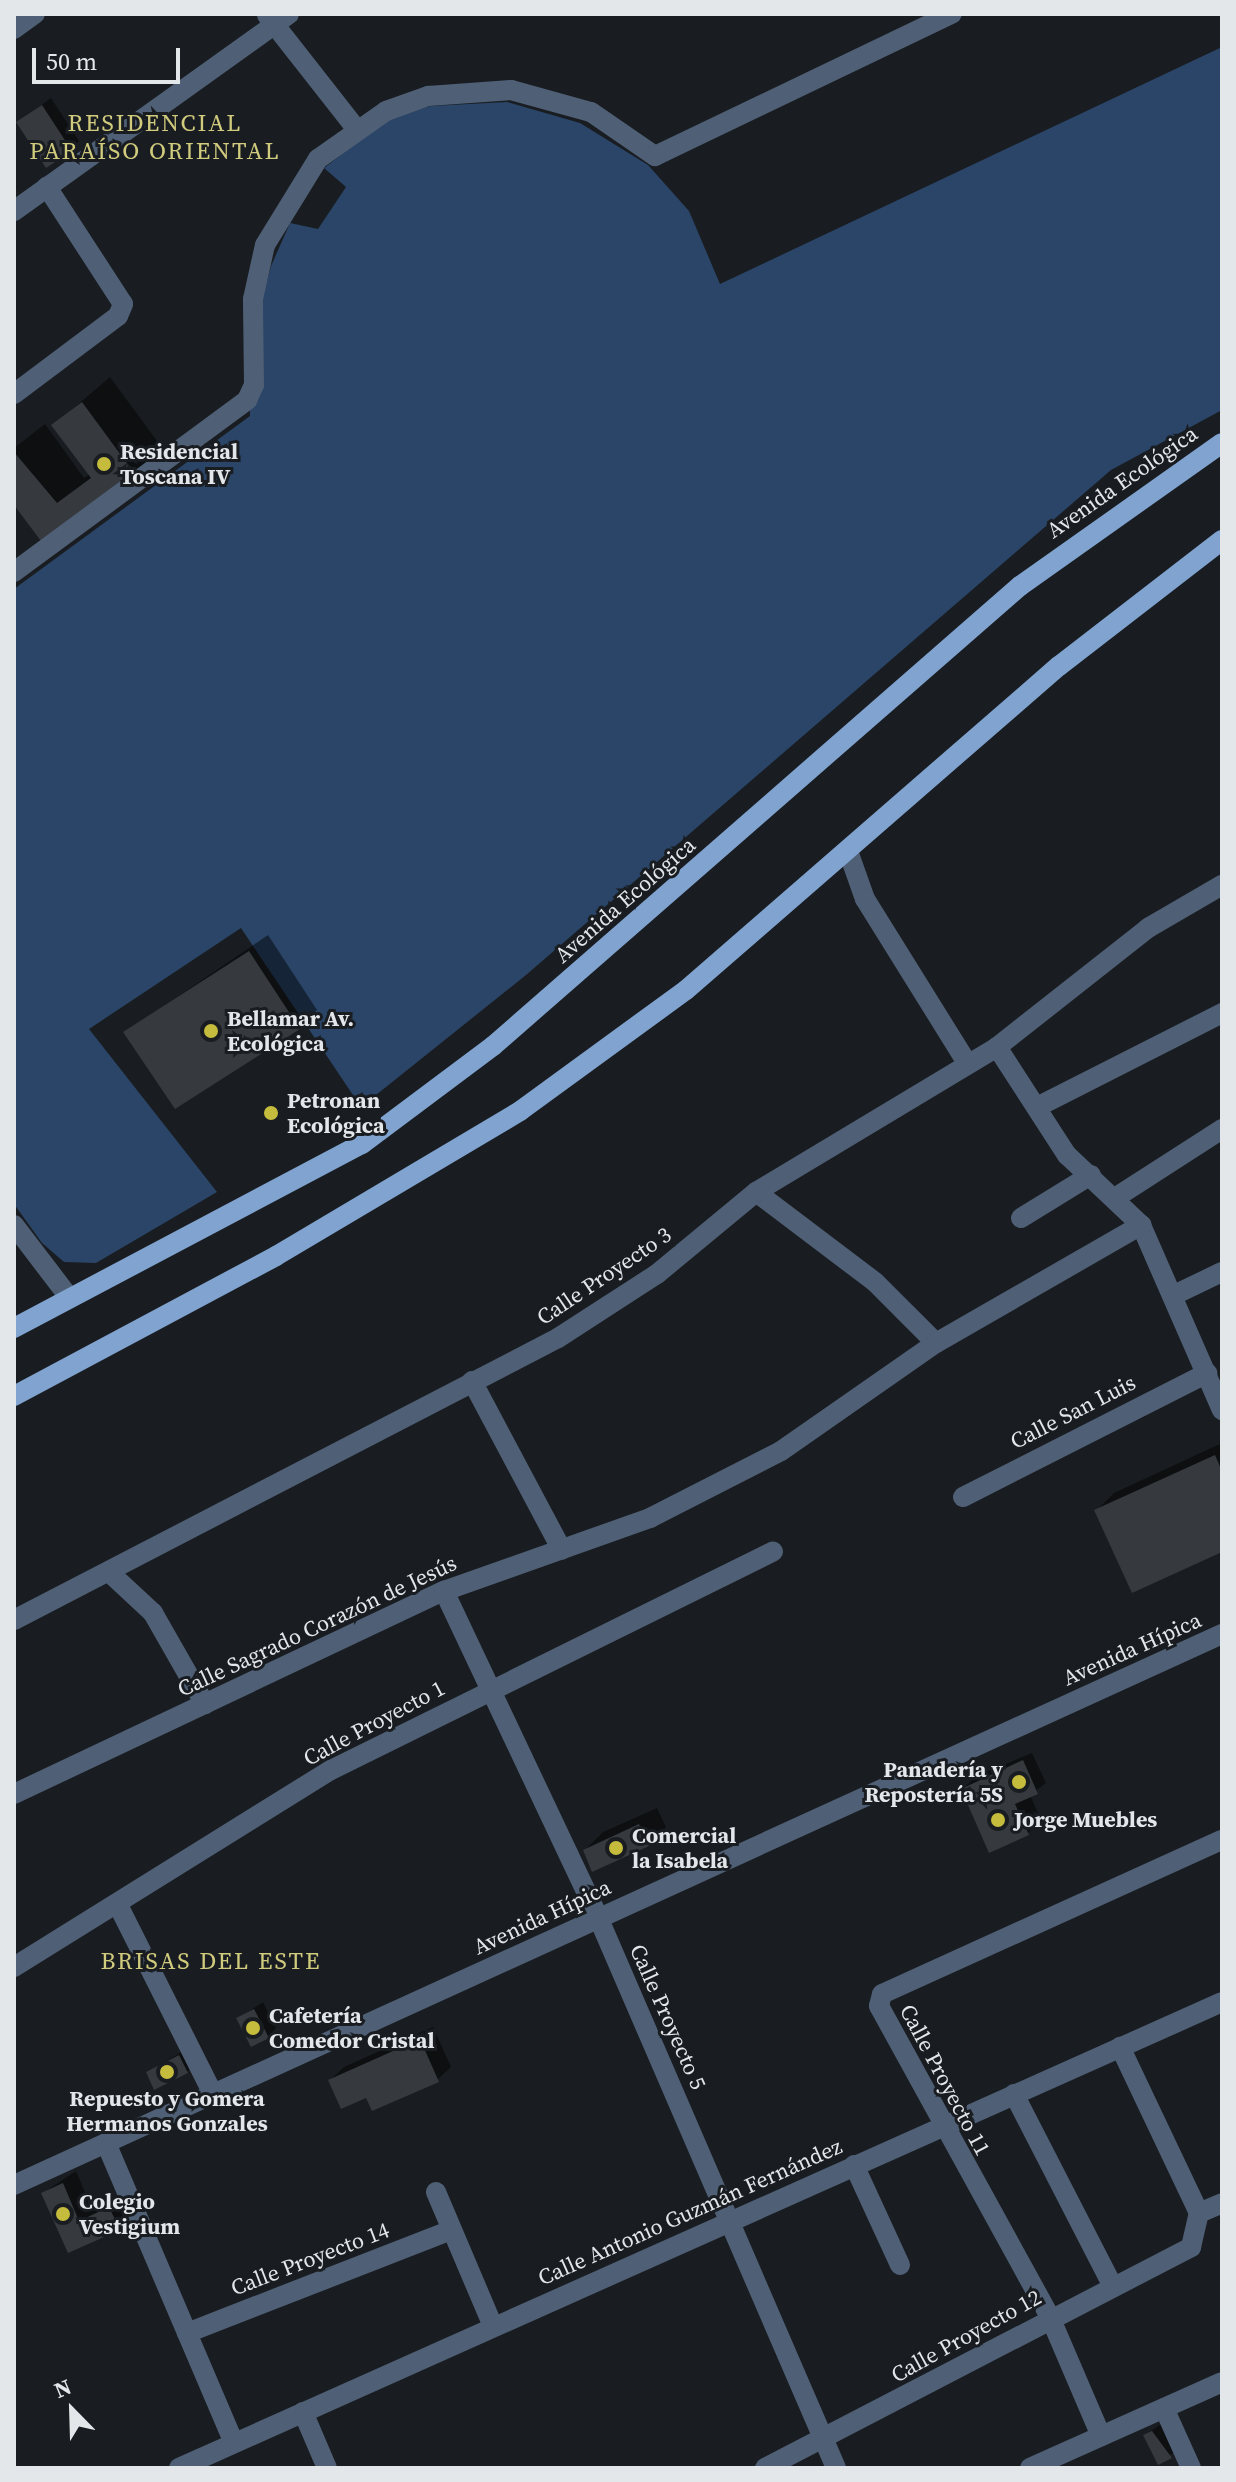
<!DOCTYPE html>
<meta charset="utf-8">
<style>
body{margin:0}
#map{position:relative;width:1236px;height:2482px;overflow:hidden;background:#191d21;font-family:"Source Serif 4",serif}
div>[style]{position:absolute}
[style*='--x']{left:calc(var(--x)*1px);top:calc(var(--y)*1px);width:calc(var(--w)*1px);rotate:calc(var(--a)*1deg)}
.green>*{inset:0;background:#2a4567}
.shadow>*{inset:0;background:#0007}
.building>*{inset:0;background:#363a3f}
.minor>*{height:20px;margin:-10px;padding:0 10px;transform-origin:10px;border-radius:10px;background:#4f5f75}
.major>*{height:20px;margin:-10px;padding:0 10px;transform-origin:10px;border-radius:10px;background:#80a3d0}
.dots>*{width:22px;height:22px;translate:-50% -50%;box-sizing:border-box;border:4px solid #191d21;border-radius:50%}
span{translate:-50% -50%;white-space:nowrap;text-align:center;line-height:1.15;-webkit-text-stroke:6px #191d21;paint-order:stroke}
.poi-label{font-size:22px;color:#e4e7ea;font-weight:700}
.left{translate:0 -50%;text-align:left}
.right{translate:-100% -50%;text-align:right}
.street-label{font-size:22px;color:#e4e7ea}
.neighbourhood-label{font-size:24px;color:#d0cb7d;letter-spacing:2px}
.frame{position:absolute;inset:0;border:16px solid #e4e7ea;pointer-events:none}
.north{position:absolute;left:32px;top:2370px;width:80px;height:80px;-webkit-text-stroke:6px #191d21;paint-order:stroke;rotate:337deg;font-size:22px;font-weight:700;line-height:32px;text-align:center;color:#e4e7ea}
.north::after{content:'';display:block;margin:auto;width:28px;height:36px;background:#e4e7ea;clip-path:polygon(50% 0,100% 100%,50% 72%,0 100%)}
.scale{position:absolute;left:32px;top:48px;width:148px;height:36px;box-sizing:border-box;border:4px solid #e4e7ea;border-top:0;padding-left:10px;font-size:24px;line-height:28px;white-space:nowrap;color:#e4e7ea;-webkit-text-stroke:6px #191d21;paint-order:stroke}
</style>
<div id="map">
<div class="green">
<div style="clip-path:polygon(1222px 47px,1222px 410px,1111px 470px,526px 975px,361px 1107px,241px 928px,89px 1029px,217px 1192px,96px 1263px,64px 1262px,42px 1243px,14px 1204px,14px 589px,250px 416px,248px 352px,271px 266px,290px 223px,318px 229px,346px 187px,324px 168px,389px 118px,431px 106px,507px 102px,580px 123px,648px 165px,689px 211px,720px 284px)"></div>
</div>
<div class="shadow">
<div style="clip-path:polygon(51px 98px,79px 141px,71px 150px,19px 122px)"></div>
<div style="clip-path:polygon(110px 377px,163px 449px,44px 542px,14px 501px,14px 448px,45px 424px,84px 478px,90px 474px,54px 425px)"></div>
<div style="clip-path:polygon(268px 935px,317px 1010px,299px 1028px,126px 1032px)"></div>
<div style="clip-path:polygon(1222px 1443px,1222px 1549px,1096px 1511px,1114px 1493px)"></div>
<div style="clip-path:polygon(1032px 1753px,1046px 1783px,1030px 1795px,1041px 1820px,1028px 1833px,963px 1789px,976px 1776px)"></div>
<div style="clip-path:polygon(657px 1808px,666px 1827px,648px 1845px,585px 1850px,603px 1832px)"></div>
<div style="clip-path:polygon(263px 2002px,276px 2028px,268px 2037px,239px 2018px)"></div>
<div style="clip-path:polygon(433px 2027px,451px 2067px,437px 2080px,367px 2095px,330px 2080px,344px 2067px)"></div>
<div style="clip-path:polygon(188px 2048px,195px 2063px,187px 2072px,148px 2072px)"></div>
<div style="clip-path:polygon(76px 2171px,92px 2209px,123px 2195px,132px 2215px,69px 2250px,43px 2193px)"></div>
<div style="clip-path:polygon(1161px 2424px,1180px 2448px,1159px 2462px,1146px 2435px)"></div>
</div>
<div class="building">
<div style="clip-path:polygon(42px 105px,72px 151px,46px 168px,16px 122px)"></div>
<div style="clip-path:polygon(82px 402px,137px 477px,44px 545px,14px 505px,14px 452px,57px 503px,91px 478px,51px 425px)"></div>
<div style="clip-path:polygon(249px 951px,300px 1029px,175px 1109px,123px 1032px)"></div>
<div style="clip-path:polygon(1215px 1455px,1222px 1471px,1222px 1552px,1132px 1593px,1094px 1510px)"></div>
<div style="clip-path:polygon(1023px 1760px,1038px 1794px,1015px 1804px,1029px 1835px,989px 1853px,961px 1789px)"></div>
<div style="clip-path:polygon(639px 1824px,649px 1846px,592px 1872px,583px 1850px)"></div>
<div style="clip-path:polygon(254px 2009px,269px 2038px,251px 2047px,236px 2018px)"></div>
<div style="clip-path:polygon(420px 2039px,439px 2082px,372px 2111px,366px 2098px,341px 2109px,328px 2080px)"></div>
<div style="clip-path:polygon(179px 2055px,188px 2073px,154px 2090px,146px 2072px)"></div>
<div style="clip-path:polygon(63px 2183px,79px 2221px,109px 2207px,120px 2230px,68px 2253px,41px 2193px)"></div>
<div style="clip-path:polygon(1152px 2431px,1172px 2458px,1158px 2465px,1143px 2435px)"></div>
</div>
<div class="minor">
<div style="--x:267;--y:15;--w:147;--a:51.9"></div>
<div style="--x:14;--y:29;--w:26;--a:-36"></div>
<div style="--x:14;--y:211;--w:338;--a:-35.6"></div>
<div style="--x:14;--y:394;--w:130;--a:-36.9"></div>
<div style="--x:118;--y:316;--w:13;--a:-67"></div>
<div style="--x:123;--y:304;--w:140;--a:-123"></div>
<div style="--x:14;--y:572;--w:290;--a:-36.4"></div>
<div style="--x:247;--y:400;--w:17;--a:-65"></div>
<div style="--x:254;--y:385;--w:86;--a:-90.7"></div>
<div style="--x:253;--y:299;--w:55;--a:-77.5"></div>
<div style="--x:265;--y:245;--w:101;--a:-58.4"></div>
<div style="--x:318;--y:159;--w:83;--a:-35.2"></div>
<div style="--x:386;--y:111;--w:45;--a:-19.7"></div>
<div style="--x:428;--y:96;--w:83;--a:-4.1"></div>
<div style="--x:511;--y:90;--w:83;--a:15.4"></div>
<div style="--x:591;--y:112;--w:78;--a:34.5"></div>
<div style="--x:655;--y:156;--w:329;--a:-25.6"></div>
<div style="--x:848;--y:851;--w:51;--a:70.5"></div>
<div style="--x:865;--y:899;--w:193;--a:58.1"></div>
<div style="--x:997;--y:1047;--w:129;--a:57.1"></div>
<div style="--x:1067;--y:1155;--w:102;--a:43.4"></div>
<div style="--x:1141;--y:1225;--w:202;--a:66.4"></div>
<div style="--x:1037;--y:1107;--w:208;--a:-26.9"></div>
<div style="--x:756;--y:1192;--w:149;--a:37.1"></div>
<div style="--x:875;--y:1282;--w:86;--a:45"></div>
<div style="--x:1118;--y:1196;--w:124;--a:-32.8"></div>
<div style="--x:1021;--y:1218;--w:82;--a:-31.6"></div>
<div style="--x:14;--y:1225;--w:89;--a:52.7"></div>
<div style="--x:1174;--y:1295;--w:53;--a:-25.6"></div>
<div style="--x:472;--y:1381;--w:191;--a:62"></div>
<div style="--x:963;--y:1497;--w:274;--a:-26.9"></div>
<div style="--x:110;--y:1573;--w:59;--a:42.9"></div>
<div style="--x:153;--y:1613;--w:105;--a:60.3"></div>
<div style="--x:444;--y:1591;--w:361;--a:64.7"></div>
<div style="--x:598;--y:1917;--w:600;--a:66.64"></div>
<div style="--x:14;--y:1620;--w:613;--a:-27.4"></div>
<div style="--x:558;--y:1338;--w:118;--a:-32.9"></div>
<div style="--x:657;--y:1274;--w:129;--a:-39.6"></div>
<div style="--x:756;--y:1192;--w:281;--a:-31"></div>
<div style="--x:997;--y:1047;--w:192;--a:-38.2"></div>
<div style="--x:1148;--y:928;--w:86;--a:-30.2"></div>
<div style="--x:14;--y:1794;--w:476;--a:-25.3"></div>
<div style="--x:444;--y:1591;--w:219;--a:-19.5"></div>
<div style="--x:650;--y:1518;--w:147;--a:-27.1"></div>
<div style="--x:781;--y:1451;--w:189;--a:-34.9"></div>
<div style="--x:936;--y:1343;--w:237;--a:-29.9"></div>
<div style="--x:118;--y:1905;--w:212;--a:63.3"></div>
<div style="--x:14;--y:1967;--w:373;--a:-31.9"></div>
<div style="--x:331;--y:1770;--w:493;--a:-26.3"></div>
<div style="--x:1014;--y:2094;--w:217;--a:62.8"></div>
<div style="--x:106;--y:2143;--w:326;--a:66.9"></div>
<div style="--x:854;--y:2165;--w:110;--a:65.3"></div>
<div style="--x:14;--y:2185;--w:1328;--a:-24.52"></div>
<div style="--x:436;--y:2192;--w:146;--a:67"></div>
<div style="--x:1199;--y:2213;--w:25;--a:-23"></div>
<div style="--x:187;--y:2333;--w:283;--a:-21.3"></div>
<div style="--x:1164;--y:2408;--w:66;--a:65.8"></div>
<div style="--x:303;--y:2412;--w:61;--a:66.8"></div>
<div style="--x:1101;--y:2436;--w:129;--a:-113.2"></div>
<div style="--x:1050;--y:2317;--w:355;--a:-118.8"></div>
<div style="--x:879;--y:2006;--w:12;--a:-76"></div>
<div style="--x:882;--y:1994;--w:373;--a:-24.4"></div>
<div style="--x:179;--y:2468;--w:1142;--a:-24.07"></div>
<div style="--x:765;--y:2468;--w:480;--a:-27.4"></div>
<div style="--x:1191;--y:2247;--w:35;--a:-77"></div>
<div style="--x:1199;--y:2213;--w:184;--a:-115.4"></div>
<div style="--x:1030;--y:2468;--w:210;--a:-24.1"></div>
</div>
<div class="major">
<div style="--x:14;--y:1328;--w:394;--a:-27.9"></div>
<div style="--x:362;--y:1144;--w:164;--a:-36.8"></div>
<div style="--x:493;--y:1046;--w:700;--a:-41.12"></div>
<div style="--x:1020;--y:586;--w:247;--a:-35.3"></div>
<div style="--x:14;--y:1396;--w:297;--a:-28.1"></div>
<div style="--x:276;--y:1256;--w:284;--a:-30.7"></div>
<div style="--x:520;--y:1111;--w:205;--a:-36.1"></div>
<div style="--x:686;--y:990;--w:494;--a:-41"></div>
<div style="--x:1059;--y:666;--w:206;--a:-37.7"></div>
</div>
<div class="dots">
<div style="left:104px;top:464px;background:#c5bc3d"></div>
<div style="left:211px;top:1031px;background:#c5bc3d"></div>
<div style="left:271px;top:1113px;background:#c5bc3d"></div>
<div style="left:1019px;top:1782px;background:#c5bc3d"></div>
<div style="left:998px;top:1820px;background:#c5bc3d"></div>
<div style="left:616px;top:1848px;background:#c5bc3d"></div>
<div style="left:253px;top:2028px;background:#c5bc3d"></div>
<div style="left:167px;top:2072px;background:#c5bc3d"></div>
<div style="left:63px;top:2214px;background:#c5bc3d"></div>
</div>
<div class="poi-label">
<span class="left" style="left:120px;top:464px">Residencial<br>Toscana IV</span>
<span class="left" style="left:227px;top:1031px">Bellamar Av.<br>Ecológica</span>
<span class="left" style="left:287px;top:1113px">Petronan<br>Ecológica</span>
<span class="right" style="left:1003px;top:1782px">Panadería y<br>Repostería 5S</span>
<span class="left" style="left:1014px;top:1820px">Jorge Muebles</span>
<span class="left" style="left:632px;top:1848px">Comercial<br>la Isabela</span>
<span class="left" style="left:269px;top:2028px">Cafetería<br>Comedor Cristal</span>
<span style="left:167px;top:2111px">Repuesto y Gomera<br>Hermanos Gonzales</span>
<span class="left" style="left:79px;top:2214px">Colegio<br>Vestigium</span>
</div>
<div class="street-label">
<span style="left:1122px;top:482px;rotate:-35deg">Avenida Ecológica</span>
<span style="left:625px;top:900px;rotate:-41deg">Avenida Ecológica</span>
<span style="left:604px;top:1276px;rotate:-34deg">Calle Proyecto 3</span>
<span style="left:1073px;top:1412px;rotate:-27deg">Calle San Luis</span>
<span style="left:317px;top:1626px;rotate:-25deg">Calle Sagrado Corazón de Jesús</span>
<span style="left:1132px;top:1649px;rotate:-24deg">Avenida Hípica</span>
<span style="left:374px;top:1723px;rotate:-28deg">Calle Proyecto 1</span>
<span style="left:542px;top:1917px;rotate:-25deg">Avenida Hípica</span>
<span style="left:668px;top:2017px;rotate:66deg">Calle Proyecto 5</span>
<span style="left:945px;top:2080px;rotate:62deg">Calle Proyecto 11</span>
<span style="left:690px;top:2212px;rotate:-24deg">Calle Antonio Guzmán Fernández</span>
<span style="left:310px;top:2259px;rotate:-21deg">Calle Proyecto 14</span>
<span style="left:966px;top:2336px;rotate:-29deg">Calle Proyecto 12</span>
</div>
<div class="neighbourhood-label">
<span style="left:155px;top:137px">RESIDENCIAL<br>PARAÍSO ORIENTAL</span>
<span style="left:211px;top:1961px">BRISAS DEL ESTE</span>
</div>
<div class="frame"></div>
<div class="north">N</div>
<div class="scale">50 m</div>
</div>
